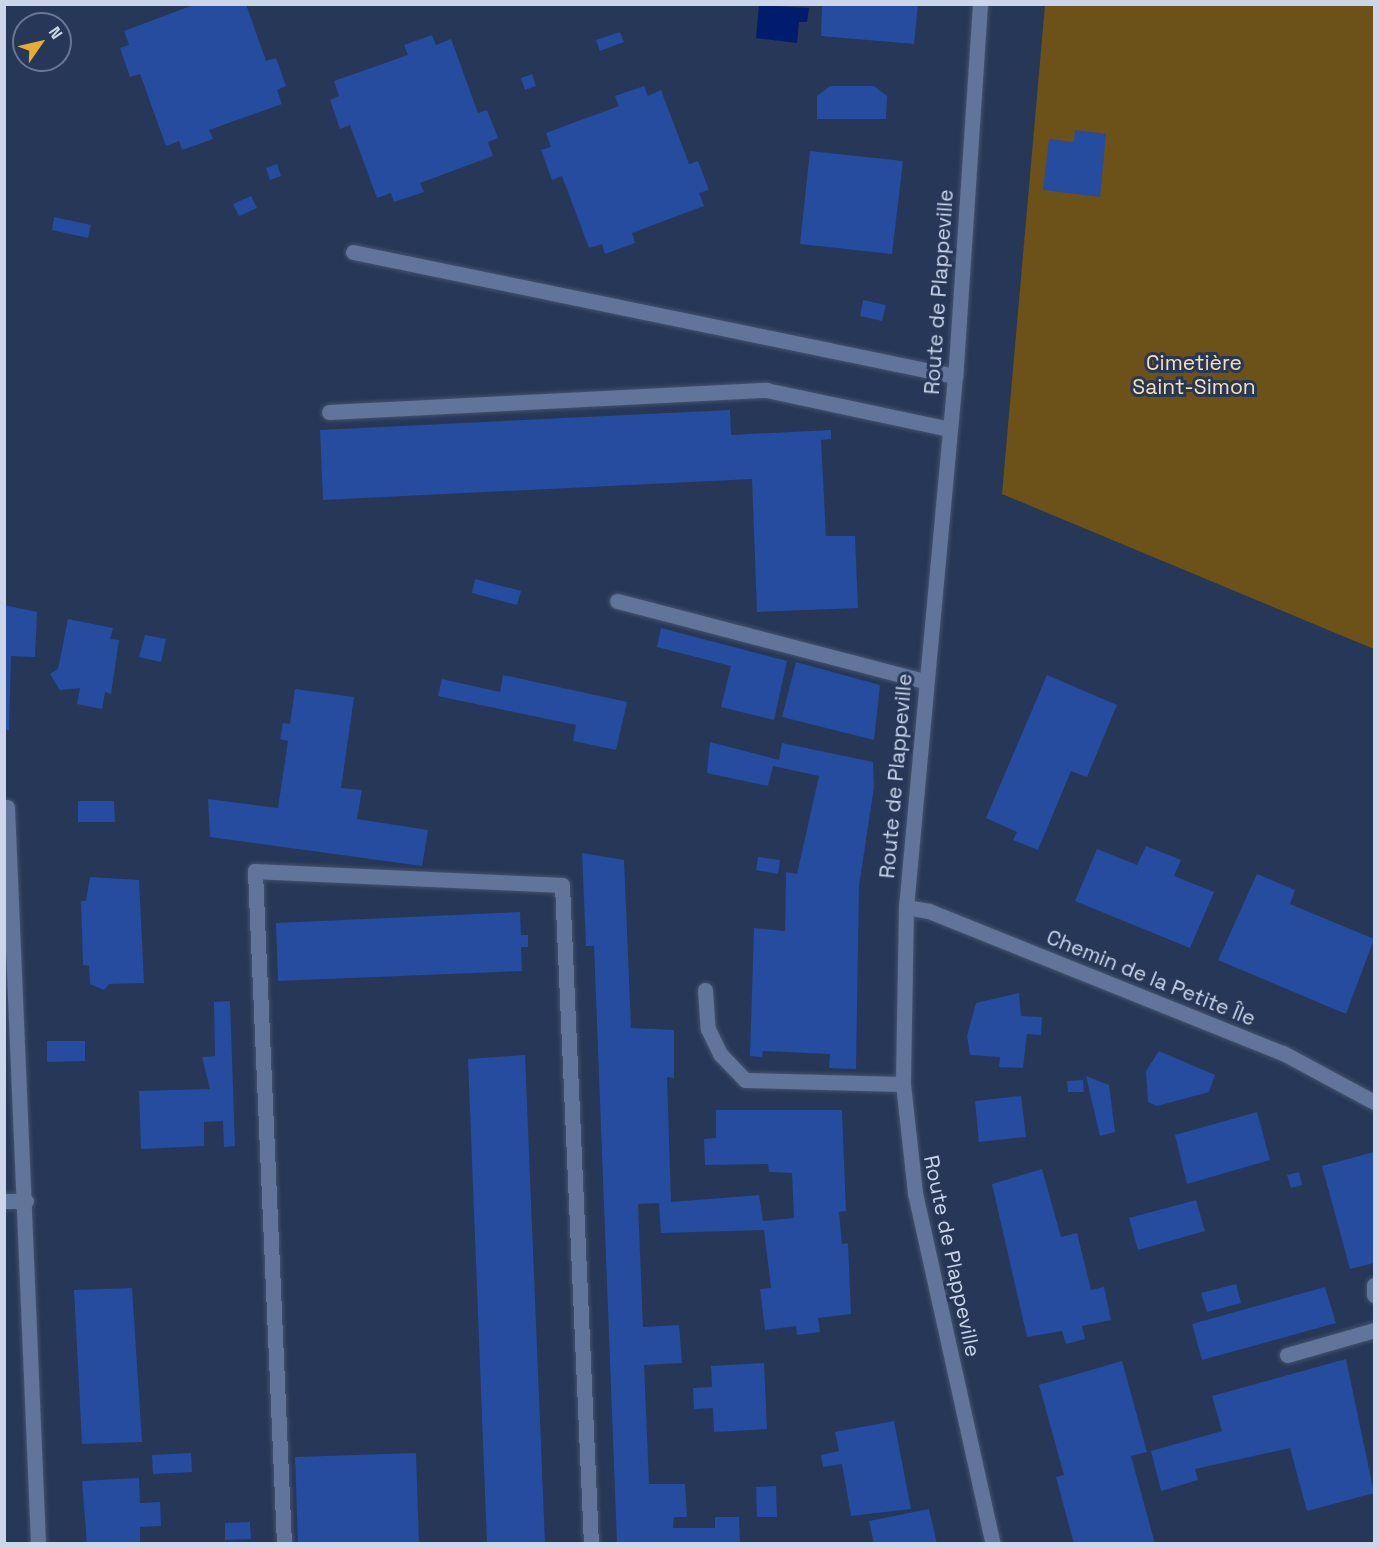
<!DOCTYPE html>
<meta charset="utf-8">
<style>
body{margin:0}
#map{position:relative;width:1379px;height:1548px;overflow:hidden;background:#273757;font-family:"Space Grotesk",sans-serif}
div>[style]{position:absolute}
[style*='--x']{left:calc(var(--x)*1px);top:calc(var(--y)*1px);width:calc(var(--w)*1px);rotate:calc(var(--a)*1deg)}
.green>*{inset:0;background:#6c5119}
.water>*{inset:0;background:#001c6c}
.building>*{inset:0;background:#254c9e}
.roads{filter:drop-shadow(0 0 2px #44526d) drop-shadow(0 0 2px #44526d)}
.minor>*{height:15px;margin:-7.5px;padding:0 7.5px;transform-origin:7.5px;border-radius:7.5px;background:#617499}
span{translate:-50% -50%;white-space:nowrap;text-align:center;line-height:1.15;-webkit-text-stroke:6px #273757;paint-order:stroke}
.street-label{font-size:21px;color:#cbd6ea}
.park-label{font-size:21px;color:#fae0b0}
.frame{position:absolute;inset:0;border:6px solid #cbd6ea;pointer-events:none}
.north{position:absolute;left:12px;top:12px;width:60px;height:60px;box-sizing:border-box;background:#273757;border:2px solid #697792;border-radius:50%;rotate:56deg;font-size:16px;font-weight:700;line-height:24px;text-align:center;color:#cbd6ea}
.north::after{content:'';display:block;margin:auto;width:21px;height:27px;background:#e4ae35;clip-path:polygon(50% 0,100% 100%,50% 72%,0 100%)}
</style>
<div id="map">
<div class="green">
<div style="clip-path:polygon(1045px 5px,1374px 5px,1374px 649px,1002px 494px)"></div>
</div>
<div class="water">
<div style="clip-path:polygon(759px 5px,809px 8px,807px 22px,799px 22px,797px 43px,756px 38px)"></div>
</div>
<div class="building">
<div style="clip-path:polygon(196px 4px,246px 4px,266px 61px,276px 58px,286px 86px,277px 90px,282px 104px,209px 130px,213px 139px,182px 150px,179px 141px,166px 146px,140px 74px,130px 77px,120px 48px,129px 45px,124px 31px)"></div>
<div style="clip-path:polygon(822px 4px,918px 4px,914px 44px,821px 36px)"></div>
<div style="clip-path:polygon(620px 32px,624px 42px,600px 51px,596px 40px)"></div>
<div style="clip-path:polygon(432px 35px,436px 45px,451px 39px,478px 113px,487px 110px,498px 138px,488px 142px,493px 156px,420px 183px,424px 192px,394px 202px,391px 193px,377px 198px,350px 125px,340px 129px,330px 100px,339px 96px,334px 81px,408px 55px,404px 45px)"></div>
<div style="clip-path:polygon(532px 74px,536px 86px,525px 90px,521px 78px)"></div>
<div style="clip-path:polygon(644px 86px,648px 96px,661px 90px,689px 164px,698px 161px,709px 190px,699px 193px,704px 206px,632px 233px,635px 243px,605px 254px,602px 244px,589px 248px,562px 176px,552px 180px,541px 150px,551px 147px,546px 133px,619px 106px,615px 96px)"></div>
<div style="clip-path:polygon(830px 86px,874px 86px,887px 96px,886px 119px,817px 119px,817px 96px)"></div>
<div style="clip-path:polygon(1075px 130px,1106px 134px,1100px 197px,1043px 190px,1049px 139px,1074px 142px)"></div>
<div style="clip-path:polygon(810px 151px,903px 161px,892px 254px,800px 244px)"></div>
<div style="clip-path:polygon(277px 164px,281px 176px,270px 180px,266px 168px)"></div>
<div style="clip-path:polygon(251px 196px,257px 208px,239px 216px,233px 204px)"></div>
<div style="clip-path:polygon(54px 217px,91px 225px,88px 238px,52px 230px)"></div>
<div style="clip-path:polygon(863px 300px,886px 305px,882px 321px,860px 316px)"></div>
<div style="clip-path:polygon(730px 410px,731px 435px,831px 430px,831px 439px,821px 440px,826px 536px,855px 536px,858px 608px,757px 612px,752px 479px,323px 500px,320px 430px)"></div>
<div style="clip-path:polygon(475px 579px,521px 591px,517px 605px,472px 593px)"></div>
<div style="clip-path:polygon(4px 605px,37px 612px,35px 657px,11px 656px,9px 730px,4px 730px)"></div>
<div style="clip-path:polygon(68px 619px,113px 628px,110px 639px,119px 640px,111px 694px,105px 692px,102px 709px,77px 704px,80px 688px,60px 690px,50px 674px,58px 669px)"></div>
<div style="clip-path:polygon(661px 628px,787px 661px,774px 720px,721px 707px,731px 666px,657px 647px)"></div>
<div style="clip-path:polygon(145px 635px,166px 639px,161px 662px,139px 657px)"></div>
<div style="clip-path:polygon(796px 662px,880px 685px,874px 740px,782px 717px)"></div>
<div style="clip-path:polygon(503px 675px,627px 702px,616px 750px,573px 741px,576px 725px,438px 696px,442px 679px,500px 692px)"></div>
<div style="clip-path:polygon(1047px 675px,1117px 705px,1087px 777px,1071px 771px,1038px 850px,1013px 840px,1017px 832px,986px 818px)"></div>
<div style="clip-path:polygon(295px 689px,354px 697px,341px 788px,362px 790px,357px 819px,428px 830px,422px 866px,210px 837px,208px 799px,278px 808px,288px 741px,280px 739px,283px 723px,290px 724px)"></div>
<div style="clip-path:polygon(710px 742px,779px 760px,782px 743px,873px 762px,874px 787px,859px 886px,856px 1069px,829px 1068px,830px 1054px,763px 1051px,762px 1057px,750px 1056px,754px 928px,785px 931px,786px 872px,797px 874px,819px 776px,773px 766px,768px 786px,707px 773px)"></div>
<div style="clip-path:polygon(78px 801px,114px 801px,115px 822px,78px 822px)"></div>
<div style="clip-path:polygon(1146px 846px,1181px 860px,1174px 876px,1214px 892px,1190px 948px,1075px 901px,1097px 849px,1137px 865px)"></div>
<div style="clip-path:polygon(582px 853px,624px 860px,631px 1028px,674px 1030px,674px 1078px,667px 1077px,671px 1202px,759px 1195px,763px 1221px,794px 1218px,792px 1173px,769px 1172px,768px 1164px,705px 1165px,704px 1139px,716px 1138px,716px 1110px,842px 1110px,846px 1211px,839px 1212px,842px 1244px,848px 1243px,851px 1314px,818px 1318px,820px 1332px,797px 1335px,796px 1326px,765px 1330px,760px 1289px,771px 1288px,764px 1230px,661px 1233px,659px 1203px,638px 1204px,643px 1327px,679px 1325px,682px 1363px,644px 1365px,649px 1484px,685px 1484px,687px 1517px,674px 1517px,673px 1528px,715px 1528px,715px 1517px,739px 1517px,740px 1544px,617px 1544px,594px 946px,586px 946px)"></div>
<div style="clip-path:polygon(758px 857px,780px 860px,778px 874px,756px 870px)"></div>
<div style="clip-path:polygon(1257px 874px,1295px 890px,1290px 904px,1374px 939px,1346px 1014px,1218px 960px)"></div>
<div style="clip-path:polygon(90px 877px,139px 880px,144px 983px,109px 984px,104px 990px,90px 984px,89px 966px,83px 965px,81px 901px,86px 901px)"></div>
<div style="clip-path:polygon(520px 912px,521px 935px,528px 935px,528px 947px,521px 947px,522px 971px,278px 981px,276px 923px)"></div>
<div style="clip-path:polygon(1019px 993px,1021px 1016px,1042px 1017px,1041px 1035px,1027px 1034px,1023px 1068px,999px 1067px,1000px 1057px,970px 1055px,967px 1036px,976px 1003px)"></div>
<div style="clip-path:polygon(230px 1001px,235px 1146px,224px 1147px,223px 1121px,204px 1122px,204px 1146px,141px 1149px,139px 1091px,210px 1089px,202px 1057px,215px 1056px,214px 1002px)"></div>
<div style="clip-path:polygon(47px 1041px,85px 1041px,85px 1061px,47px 1062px)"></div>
<div style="clip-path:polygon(1159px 1051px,1215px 1075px,1209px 1092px,1157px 1106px,1148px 1102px,1146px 1071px)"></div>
<div style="clip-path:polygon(525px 1055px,545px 1544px,487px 1544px,468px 1059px)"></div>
<div style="clip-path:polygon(1086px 1076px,1109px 1085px,1115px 1132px,1100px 1136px)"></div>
<div style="clip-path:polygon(1083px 1080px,1084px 1092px,1068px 1092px,1067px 1081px)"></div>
<div style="clip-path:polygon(1021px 1096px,1026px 1137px,979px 1142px,975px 1101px)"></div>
<div style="clip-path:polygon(1257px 1112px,1270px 1160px,1187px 1184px,1175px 1135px)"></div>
<div style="clip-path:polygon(1374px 1152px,1374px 1263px,1350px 1269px,1322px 1166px)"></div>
<div style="clip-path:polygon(1042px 1169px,1061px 1237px,1077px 1233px,1091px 1290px,1104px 1287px,1111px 1320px,1082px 1326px,1085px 1339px,1066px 1344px,1062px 1331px,1027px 1337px,992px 1184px)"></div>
<div style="clip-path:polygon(1299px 1172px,1302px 1185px,1291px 1188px,1287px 1175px)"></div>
<div style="clip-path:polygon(1196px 1200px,1205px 1231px,1138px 1250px,1129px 1218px)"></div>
<div style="clip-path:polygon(1236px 1284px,1241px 1303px,1207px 1312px,1201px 1293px)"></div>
<div style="clip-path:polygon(1325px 1287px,1336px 1323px,1202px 1360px,1192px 1324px)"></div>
<div style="clip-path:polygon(132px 1288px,142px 1442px,82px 1444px,74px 1290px)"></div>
<div style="clip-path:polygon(1346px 1359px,1374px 1493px,1307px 1511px,1290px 1448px,1195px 1469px,1198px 1480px,1161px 1491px,1151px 1451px,1222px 1431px,1212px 1396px)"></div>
<div style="clip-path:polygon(1122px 1361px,1147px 1452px,1131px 1456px,1155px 1544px,1074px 1544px,1056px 1477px,1064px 1475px,1039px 1385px)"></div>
<div style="clip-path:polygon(764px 1363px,767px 1429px,714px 1432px,713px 1408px,694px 1409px,693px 1388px,712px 1387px,711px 1366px)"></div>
<div style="clip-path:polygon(894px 1421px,911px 1509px,851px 1516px,842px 1464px,823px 1467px,821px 1455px,839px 1451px,835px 1432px)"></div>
<div style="clip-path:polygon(191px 1453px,192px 1472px,153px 1474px,152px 1455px)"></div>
<div style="clip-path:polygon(416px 1453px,419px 1544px,298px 1544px,295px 1457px)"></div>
<div style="clip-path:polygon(139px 1478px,140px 1503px,160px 1502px,161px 1526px,140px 1527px,140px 1544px,87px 1544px,82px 1481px)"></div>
<div style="clip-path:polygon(776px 1486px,777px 1517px,757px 1517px,756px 1487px)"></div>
<div style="clip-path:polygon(929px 1509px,937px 1544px,874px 1544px,869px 1521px)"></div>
<div style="clip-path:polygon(250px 1522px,251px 1539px,225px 1540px,225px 1523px)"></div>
</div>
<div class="roads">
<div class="minor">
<div style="--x:980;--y:4;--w:373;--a:93.8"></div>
<div style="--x:955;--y:376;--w:533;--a:95.27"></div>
<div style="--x:906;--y:907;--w:177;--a:91"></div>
<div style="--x:903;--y:1084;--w:110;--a:83.7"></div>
<div style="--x:915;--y:1193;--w:360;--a:77.5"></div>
<div style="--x:353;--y:252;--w:615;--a:11.64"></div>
<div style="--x:329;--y:412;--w:438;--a:-2.9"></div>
<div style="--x:766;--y:390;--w:187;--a:12"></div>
<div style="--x:617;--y:601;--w:318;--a:14.6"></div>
<div style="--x:7;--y:807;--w:738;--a:87.59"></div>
<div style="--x:906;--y:907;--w:23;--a:10"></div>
<div style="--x:929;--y:911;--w:381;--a:21.9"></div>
<div style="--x:1283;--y:1053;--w:103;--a:28.3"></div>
<div style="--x:705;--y:990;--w:39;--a:86"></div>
<div style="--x:708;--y:1029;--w:28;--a:64"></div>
<div style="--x:720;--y:1054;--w:36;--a:46"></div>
<div style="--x:745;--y:1080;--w:158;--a:1.5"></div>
<div style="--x:4;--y:1201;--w:22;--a:0"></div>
<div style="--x:1374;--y:1285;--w:10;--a:90"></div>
<div style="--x:1287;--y:1355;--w:91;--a:-16"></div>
<div style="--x:284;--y:1544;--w:674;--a:-92.47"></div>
<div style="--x:255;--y:871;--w:307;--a:2.6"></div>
<div style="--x:562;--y:885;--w:660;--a:87.48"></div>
</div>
</div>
<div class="street-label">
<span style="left:939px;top:292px;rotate:-86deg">Route de Plappeville</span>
<span style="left:896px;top:776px;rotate:-85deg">Route de Plappeville</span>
<span style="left:1151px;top:978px;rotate:22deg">Chemin de la Petite Île</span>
<span style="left:952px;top:1256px;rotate:78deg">Route de Plappeville</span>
</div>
<div class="park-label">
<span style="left:1194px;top:375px">Cimetière<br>Saint-Simon</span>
</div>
<div class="frame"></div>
<div class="north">N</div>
</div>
